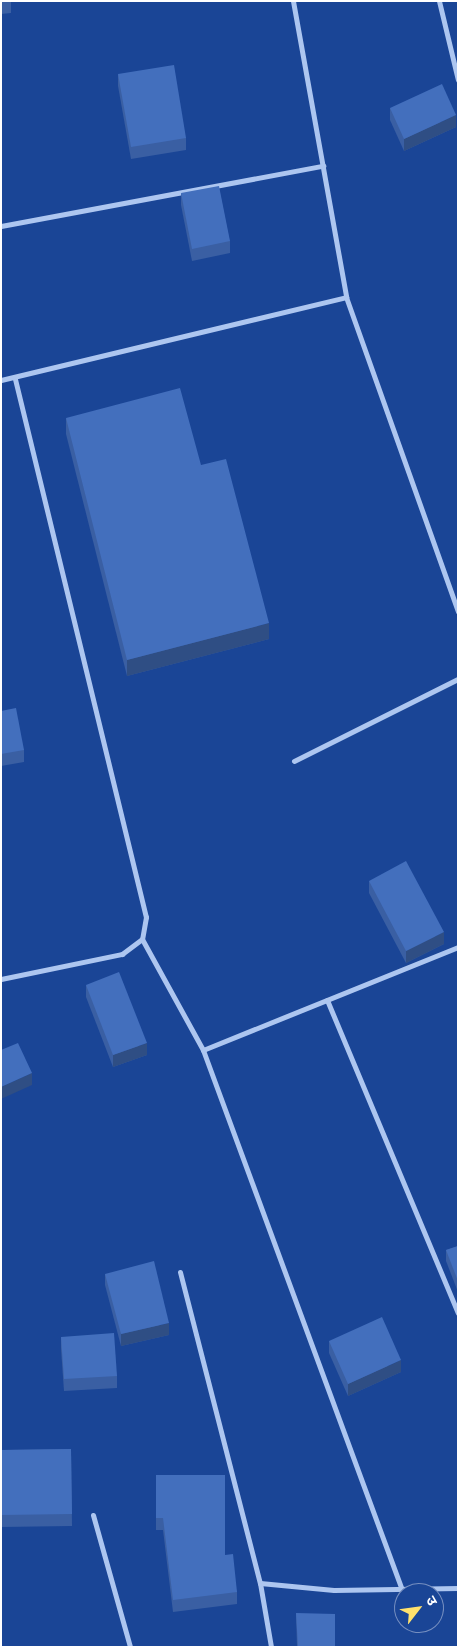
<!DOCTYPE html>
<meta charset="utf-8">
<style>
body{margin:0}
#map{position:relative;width:459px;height:1648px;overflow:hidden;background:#1a4596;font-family:"Alegreya Sans","Noto Sans Devanagari",sans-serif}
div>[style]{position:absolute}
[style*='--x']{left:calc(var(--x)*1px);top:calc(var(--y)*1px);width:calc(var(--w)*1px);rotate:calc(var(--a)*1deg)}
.street>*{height:5px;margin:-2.5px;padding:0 2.5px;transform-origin:2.5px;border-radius:2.5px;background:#adc6f0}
.wall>*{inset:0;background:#3a5fa3}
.shaded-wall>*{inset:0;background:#2f4e84}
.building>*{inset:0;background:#436fbd}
span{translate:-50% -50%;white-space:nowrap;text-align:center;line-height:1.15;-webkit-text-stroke:4px #1a4596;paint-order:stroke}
.frame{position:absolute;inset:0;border:2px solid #fff;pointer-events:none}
.north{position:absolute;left:394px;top:1583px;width:50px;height:50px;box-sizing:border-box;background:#1a4596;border:1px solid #768fc0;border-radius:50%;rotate:60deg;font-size:14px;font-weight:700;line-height:20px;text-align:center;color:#fff}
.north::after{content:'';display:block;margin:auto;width:18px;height:22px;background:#ffe16c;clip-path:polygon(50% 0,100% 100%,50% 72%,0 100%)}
</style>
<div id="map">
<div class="street">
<div style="--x:293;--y:1;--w:301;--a:79.8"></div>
<div style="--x:346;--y:297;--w:334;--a:70.4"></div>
<div style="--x:439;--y:1;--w:81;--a:76.5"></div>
<div style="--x:1;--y:226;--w:328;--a:-10.6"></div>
<div style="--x:15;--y:379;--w:554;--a:76.32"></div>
<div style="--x:146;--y:917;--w:22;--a:100"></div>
<div style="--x:142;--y:939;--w:127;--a:61.2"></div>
<div style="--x:203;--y:1050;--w:576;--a:69.77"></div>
<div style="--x:1;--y:380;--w:355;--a:-13.5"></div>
<div style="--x:294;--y:761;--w:183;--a:-26.6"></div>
<div style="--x:1;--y:979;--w:124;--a:-11.7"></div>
<div style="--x:122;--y:954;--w:25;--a:-37"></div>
<div style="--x:327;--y:1000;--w:339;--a:67.3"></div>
<div style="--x:203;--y:1050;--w:275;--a:-22"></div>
<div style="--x:180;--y:1272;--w:321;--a:75.6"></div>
<div style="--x:260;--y:1583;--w:65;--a:80.2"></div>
<div style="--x:93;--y:1515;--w:137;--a:74.3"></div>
<div style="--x:260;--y:1583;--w:74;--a:5.4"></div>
<div style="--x:334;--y:1590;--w:124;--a:-0.9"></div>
</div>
<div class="wall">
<div style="clip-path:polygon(1px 1px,11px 1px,11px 13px,1px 14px)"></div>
<div style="clip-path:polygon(118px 74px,186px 138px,186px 150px,131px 159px,118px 86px)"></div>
<div style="clip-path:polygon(390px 108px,456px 127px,404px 151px,390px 120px)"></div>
<div style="clip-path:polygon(181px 193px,230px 241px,230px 253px,192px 261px,181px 205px)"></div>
<div style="clip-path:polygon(66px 418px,269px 639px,127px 676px,66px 434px)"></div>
<div style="clip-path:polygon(1px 711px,24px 750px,24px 762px,1px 766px)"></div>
<div style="clip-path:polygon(369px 881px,444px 944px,406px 963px,369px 893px)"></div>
<div style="clip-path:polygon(86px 985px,147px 1055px,113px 1067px,86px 997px)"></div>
<div style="clip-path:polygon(458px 1246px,458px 1292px,446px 1261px,446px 1250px)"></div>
<div style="clip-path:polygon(105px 1274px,169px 1335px,121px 1346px,105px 1285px)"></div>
<div style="clip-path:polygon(61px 1337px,117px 1376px,117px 1388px,64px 1391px,61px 1349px)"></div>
<div style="clip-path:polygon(329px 1341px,401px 1372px,348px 1396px,329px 1353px)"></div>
<div style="clip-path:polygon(71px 1449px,72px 1526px,1px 1527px,1px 1450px)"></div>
<div style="clip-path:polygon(156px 1475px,225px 1555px,237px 1592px,237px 1604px,173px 1612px,163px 1530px,156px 1530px)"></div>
<div style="clip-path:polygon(296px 1613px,335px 1647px,297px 1647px)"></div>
</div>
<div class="shaded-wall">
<div style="clip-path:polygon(456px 115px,456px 127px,404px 151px,404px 139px)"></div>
<div style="clip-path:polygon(269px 623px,269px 639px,127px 676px,127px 660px)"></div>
<div style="clip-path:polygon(444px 932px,444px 944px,406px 963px,406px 951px)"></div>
<div style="clip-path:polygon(147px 1043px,147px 1055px,113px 1067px,113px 1055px)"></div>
<div style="clip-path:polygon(32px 1073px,32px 1085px,1px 1099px,1px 1087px)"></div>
<div style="clip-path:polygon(169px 1323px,169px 1335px,121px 1346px,121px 1334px)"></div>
<div style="clip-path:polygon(401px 1360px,401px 1372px,348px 1396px,348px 1384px)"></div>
</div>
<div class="building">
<div style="clip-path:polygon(174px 65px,186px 138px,131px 147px,118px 74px)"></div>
<div style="clip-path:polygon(442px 84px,456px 115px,404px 139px,390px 108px)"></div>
<div style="clip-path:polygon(219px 186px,230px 241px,192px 249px,181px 193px)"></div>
<div style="clip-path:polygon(180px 388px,201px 465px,226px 459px,269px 623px,127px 660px,66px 418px)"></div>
<div style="clip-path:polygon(16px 708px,24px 750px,1px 754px,1px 711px)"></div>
<div style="clip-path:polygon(406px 861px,444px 932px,406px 951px,369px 881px)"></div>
<div style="clip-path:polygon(119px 972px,147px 1043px,113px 1055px,86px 985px)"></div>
<div style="clip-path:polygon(18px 1043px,32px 1073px,1px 1087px,1px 1050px)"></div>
<div style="clip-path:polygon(458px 1246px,458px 1281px,446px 1250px)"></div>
<div style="clip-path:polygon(154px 1261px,169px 1323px,121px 1334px,105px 1274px)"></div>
<div style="clip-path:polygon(382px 1317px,401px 1360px,348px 1384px,329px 1341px)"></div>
<div style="clip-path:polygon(114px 1333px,117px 1376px,64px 1379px,61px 1337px)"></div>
<div style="clip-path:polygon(71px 1449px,72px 1514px,1px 1515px,1px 1450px)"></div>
<div style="clip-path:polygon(156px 1475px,225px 1475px,225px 1555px,233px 1554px,237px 1592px,173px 1600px,163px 1518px,156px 1518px)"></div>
<div style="clip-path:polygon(296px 1613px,335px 1614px,335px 1647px,298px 1647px)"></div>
</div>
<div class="frame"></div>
<div class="north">उ</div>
</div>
